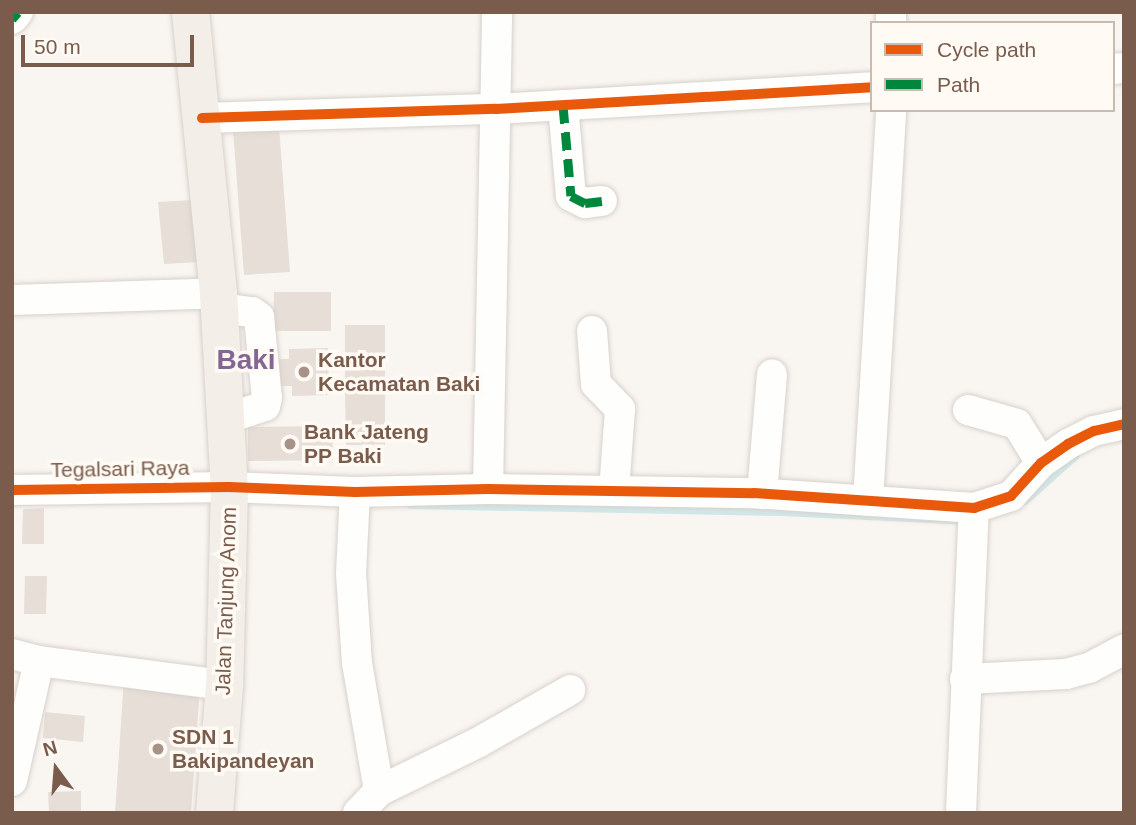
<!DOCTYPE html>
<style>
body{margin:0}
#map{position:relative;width:1136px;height:825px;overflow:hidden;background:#f9f5f0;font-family:Helvetica,sans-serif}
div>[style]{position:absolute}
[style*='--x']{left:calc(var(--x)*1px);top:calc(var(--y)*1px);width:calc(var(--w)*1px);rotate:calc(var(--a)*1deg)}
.stream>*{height:7px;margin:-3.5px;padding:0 3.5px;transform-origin:3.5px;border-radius:3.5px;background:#d0e8ea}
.building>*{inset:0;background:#e6ded7}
.roads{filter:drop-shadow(0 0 2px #d7d1cb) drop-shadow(0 0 2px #d7d1cb)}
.minor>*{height:30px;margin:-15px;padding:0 15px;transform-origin:15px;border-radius:15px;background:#fefefd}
.major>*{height:37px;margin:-18.5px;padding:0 18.5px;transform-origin:18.5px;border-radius:18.5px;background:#f3eee8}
.quiet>*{height:9px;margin-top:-4.5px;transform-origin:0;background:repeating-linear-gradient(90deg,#00873e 0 18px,transparent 0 27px)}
.cycleway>*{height:10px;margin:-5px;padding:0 5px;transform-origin:5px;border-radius:5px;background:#e8590c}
.dots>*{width:19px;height:19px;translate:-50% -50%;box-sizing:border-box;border:4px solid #fffaf3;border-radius:50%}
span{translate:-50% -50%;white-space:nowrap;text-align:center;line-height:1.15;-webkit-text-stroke:7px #fffaf3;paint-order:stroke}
.poi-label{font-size:21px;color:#7a5c4d;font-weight:700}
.left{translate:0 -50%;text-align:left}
.street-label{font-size:21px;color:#7a5c4d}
.district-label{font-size:28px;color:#846695;font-weight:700}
.frame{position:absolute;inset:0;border:14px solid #7a5c4d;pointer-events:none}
.legend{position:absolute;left:870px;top:21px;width:245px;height:91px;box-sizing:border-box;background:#fffaf3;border:2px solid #cabbb1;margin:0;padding:9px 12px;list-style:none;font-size:21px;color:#7a5c4d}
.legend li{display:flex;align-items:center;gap:14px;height:35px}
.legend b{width:35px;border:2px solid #cabbb1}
.north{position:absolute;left:21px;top:734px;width:70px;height:70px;-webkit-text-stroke:5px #fffaf3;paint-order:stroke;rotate:344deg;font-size:19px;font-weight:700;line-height:28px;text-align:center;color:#7a5c4d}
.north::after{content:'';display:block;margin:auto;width:24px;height:32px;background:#7a5c4d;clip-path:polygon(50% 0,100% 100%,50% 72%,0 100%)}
.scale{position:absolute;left:21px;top:35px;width:173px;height:32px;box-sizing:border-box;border:4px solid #7a5c4d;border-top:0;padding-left:9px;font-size:21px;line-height:24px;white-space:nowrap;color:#7a5c4d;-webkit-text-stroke:5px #fffaf3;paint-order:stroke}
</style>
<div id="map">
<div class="stream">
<div style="--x:1025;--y:501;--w:69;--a:-42"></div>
<div style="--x:410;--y:505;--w:370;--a:1.1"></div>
<div style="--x:780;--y:512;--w:188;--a:2.7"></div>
</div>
<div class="building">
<div style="clip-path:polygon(279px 126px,290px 272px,244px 275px,233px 130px)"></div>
<div style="clip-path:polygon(193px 200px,199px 262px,164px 264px,158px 202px)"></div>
<div style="clip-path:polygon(274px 292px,331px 292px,331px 331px,273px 331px)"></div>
<div style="clip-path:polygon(345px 325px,385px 325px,385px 381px,345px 382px)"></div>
<div style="clip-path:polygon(328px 348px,329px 395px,292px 396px,292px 386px,279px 386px,279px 359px,289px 359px,289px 349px)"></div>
<div style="clip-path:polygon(345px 389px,385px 389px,385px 445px,346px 445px)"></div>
<div style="clip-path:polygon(332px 426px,333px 460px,248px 461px,248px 427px)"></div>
<div style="clip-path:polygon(44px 508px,44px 544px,22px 544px,23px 509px)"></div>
<div style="clip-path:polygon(25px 576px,47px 576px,46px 614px,24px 614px)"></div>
<div style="clip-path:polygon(124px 679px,200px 686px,191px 813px,115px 813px)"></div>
<div style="clip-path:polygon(45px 712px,85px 716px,83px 742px,43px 738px)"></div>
<div style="clip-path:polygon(81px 791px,81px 813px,49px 813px,48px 792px)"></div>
</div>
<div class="roads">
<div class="minor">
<div style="--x:891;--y:12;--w:11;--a:90"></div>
<div style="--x:12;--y:19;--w:9;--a:-49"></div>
<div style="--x:1113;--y:69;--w:11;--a:-5"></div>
<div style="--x:563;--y:105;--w:91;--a:85"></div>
<div style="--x:571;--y:196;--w:16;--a:27"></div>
<div style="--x:585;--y:203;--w:17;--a:-7"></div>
<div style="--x:202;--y:118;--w:294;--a:-1.8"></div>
<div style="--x:496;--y:109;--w:377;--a:-3.3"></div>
<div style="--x:12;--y:300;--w:206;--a:-1.9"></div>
<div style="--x:219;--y:308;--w:33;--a:7"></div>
<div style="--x:252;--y:312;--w:9;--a:36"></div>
<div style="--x:259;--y:317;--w:81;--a:84.4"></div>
<div style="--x:267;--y:398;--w:8;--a:104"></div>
<div style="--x:265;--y:406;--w:42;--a:162"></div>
<div style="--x:592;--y:331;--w:53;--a:85.7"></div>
<div style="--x:596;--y:384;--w:35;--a:46"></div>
<div style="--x:620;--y:409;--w:82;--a:94.2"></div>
<div style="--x:968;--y:410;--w:51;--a:15.9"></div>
<div style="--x:1017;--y:424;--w:46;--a:58.4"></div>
<div style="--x:488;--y:489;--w:477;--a:-88.9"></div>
<div style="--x:12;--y:490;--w:217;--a:-0.8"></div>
<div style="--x:229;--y:487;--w:126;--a:2.3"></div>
<div style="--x:355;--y:492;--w:133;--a:-1.3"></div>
<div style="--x:488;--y:489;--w:266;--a:0.9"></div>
<div style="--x:754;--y:493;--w:221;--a:3.9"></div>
<div style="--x:974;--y:508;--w:39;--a:-18"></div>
<div style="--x:1011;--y:496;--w:45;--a:-47.7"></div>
<div style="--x:1041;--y:463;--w:33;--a:-35"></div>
<div style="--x:1068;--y:444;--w:29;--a:-27"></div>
<div style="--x:1094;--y:431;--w:31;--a:-13"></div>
<div style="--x:355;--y:492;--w:81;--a:92.8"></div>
<div style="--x:351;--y:573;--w:90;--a:86.2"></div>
<div style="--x:357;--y:663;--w:130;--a:80.2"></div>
<div style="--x:379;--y:791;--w:30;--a:134"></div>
<div style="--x:762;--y:494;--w:120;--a:-85.2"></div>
<div style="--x:868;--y:501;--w:392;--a:-86.6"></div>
<div style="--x:12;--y:654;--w:28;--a:15"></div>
<div style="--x:39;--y:661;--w:123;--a:102.7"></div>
<div style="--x:39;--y:661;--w:187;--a:7.4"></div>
<div style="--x:965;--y:679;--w:101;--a:-2.8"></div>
<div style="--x:1066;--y:674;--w:24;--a:-15"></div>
<div style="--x:1089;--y:668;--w:40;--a:-28"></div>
<div style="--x:379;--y:791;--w:111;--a:-26.1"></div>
<div style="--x:479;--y:742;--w:105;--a:-29.7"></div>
<div style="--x:961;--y:813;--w:305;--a:-87.6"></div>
</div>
<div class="major">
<div style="--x:190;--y:12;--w:282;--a:84.3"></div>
<div style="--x:218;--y:293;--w:194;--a:86.8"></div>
<div style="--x:229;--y:487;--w:198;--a:91.4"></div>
<div style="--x:224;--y:685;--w:128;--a:94.5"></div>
</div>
</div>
<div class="quiet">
<div style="--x:12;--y:19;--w:9;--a:-49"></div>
<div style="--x:563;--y:105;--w:91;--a:85"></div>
<div style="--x:571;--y:196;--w:16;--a:27"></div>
<div style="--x:585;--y:203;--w:17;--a:-7"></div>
</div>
<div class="cycleway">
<div style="--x:202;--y:118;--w:294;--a:-1.8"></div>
<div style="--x:496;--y:109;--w:377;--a:-3.3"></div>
<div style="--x:12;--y:490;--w:217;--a:-0.8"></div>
<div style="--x:229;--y:487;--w:126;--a:2.3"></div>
<div style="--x:355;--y:492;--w:133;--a:-1.3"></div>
<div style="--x:488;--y:489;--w:266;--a:0.9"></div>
<div style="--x:754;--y:493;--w:221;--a:3.9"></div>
<div style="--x:974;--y:508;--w:39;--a:-18"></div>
<div style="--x:1011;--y:496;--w:45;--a:-47.7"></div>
<div style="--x:1041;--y:463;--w:33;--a:-35"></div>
<div style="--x:1068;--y:444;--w:29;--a:-27"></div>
<div style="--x:1094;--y:431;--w:31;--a:-13"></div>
</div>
<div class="dots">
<div style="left:304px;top:372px;background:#a69286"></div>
<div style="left:290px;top:444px;background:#a69286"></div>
<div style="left:158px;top:749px;background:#a69286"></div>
</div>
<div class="poi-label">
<span class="left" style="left:318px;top:372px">Kantor<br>Kecamatan Baki</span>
<span class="left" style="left:304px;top:444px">Bank Jateng<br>PP Baki</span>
<span class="left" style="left:172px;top:749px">SDN 1<br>Bakipandeyan</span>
</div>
<div class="street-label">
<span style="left:120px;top:469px;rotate:-1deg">Tegalsari Raya</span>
<span style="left:226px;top:601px;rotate:-88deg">Jalan Tanjung Anom</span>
</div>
<div class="district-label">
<span style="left:246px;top:360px">Baki</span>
</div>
<div class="frame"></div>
<ul class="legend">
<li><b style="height:9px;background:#e8590c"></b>Cycle path</li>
<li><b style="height:9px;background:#00873e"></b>Path</li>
</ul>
<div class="north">N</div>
<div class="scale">50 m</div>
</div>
